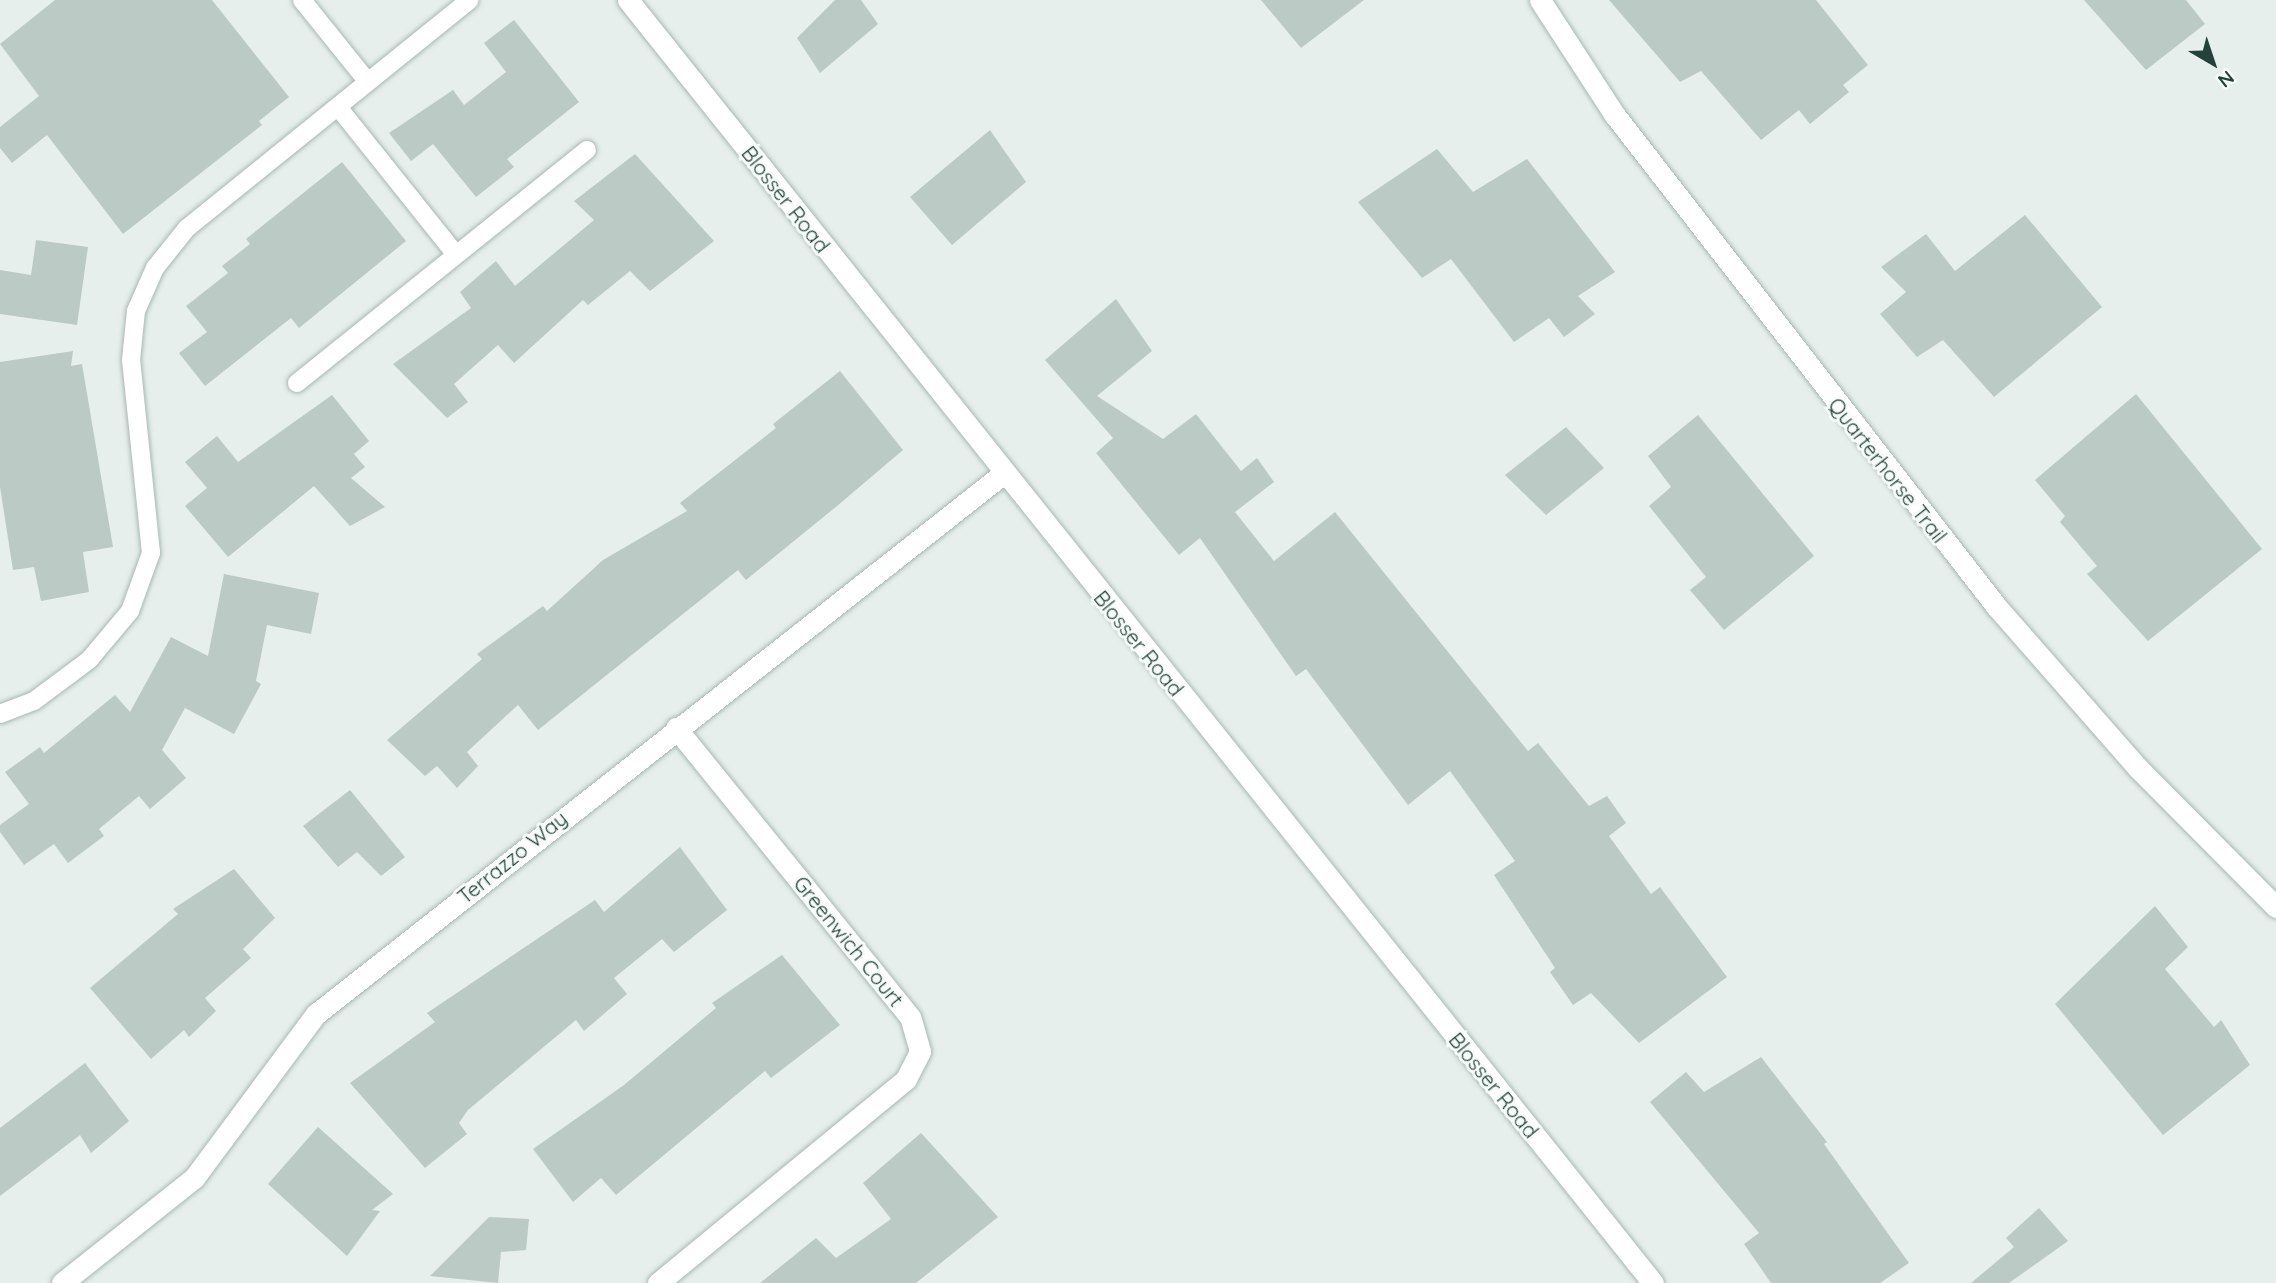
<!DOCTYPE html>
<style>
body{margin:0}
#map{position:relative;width:2276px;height:1283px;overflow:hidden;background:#e6efeb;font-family:Quicksand,sans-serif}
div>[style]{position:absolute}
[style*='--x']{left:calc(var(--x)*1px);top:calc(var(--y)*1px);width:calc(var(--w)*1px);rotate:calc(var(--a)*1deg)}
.building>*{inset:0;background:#bbcac4}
.roads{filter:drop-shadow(0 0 2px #a8b8b2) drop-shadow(0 0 2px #a8b8b2)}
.service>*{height:18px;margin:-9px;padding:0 9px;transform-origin:9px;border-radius:9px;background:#fff}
.minor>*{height:21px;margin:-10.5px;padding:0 10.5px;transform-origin:10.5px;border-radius:10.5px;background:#fff}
.tertiary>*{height:21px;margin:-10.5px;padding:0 10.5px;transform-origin:10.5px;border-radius:10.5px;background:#fff}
span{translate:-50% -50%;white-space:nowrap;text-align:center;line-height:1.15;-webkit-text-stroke:6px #f7fbf9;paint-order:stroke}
.street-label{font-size:21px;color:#24423a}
.north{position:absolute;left:2178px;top:28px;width:70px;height:70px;-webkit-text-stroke:5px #f7fbf9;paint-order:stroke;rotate:141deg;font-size:19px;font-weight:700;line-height:28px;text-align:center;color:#24423a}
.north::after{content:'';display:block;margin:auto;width:24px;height:32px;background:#24423a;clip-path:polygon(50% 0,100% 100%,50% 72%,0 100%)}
</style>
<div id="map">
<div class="building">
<div style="clip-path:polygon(55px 0,212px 0,289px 97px,259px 121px,262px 125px,123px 234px,47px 135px,12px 163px,0 148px,0 127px,39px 96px,0 44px)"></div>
<div style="clip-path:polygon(835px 0,861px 0,878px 24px,820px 73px,797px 38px)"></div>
<div style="clip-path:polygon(1261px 0,1364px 0,1301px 48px)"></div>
<div style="clip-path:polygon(1609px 0,1816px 0,1868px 65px,1843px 85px,1849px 92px,1810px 124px,1799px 110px,1761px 140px,1701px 71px,1680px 82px)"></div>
<div style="clip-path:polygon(2084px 0,2186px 0,2205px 24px,2146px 70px)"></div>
<div style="clip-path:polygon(514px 20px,579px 102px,507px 159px,514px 167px,476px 197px,433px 144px,411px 161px,389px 133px,453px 90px,464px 105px,506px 72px,484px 43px)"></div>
<div style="clip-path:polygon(990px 130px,1026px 182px,952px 245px,910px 197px)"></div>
<div style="clip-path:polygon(1437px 149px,1473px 192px,1527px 159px,1615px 272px,1578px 296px,1595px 314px,1564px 337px,1549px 318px,1514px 342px,1451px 259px,1422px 278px,1358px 202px)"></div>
<div style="clip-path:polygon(635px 154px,714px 241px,650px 291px,630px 271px,588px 305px,583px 300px,514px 363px,498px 345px,454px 384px,468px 402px,447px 418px,393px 364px,471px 308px,460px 292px,496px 261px,515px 286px,594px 220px,574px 201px)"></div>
<div style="clip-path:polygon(342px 162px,406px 241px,299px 328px,291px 318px,205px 386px,179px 353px,207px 332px,186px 306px,228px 273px,222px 266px,250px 244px,246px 239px)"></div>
<div style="clip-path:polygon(2025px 215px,2102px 307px,1994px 397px,1943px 340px,1917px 357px,1880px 314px,1906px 292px,1881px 267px,1926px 234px,1955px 271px)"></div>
<div style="clip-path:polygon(36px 240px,88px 247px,77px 325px,0 314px,0 270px,31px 275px)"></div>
<div style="clip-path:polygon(1116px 299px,1152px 351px,1097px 396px,1163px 439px,1196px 414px,1241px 471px,1257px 458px,1274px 482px,1235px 512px,1274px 561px,1335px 512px,1528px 751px,1538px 743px,1589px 806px,1607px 796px,1626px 823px,1609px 836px,1651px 894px,1660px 887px,1727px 977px,1639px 1043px,1591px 993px,1573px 1005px,1550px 972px,1555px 968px,1494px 875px,1515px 861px,1450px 771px,1408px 805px,1306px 669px,1296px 676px,1200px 538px,1179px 555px,1096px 453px,1113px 438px,1045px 360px)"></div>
<div style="clip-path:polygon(73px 351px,71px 366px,82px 364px,113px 547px,83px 552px,89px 592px,41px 601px,34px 567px,13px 570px,0 487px,0 362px)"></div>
<div style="clip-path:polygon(840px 371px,903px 450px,837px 506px,746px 580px,738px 570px,538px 730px,518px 705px,467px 752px,478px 766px,457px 788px,437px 766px,425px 776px,387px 740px,482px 659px,477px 654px,543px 606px,547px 611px,603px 560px,687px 511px,680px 503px,776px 428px,773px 424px)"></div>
<div style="clip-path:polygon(2136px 394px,2262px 549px,2148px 641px,2087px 574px,2097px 566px,2060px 522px,2065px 516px,2035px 480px)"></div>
<div style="clip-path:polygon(332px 395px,369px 441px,354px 454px,365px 467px,351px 478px,385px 507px,350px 526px,314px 486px,228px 557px,185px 506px,207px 488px,185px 462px,217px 436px,238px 462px)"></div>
<div style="clip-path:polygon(1698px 415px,1814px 556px,1724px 630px,1690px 590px,1706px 577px,1649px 506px,1671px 487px,1648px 456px)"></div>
<div style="clip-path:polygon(1566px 427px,1604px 468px,1546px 515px,1505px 475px)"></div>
<div style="clip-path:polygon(224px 574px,319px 593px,311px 634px,267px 625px,256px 681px,261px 684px,234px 734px,185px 708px,162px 750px,186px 778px,150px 809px,139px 796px,99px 829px,104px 836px,68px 863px,54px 844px,24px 865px,0 832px,0 825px,29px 804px,5px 772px,40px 747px,44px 753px,115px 695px,130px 712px,171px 637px,208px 656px)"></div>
<div style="clip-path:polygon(350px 790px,405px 857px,381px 876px,357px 852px,338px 867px,303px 826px)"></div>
<div style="clip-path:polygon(680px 847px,727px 910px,674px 952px,662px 939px,614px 978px,627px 994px,584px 1031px,576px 1020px,468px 1110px,459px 1123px,467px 1134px,425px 1168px,350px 1083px,435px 1022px,427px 1013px,595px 900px,604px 912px)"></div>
<div style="clip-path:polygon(234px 869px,275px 918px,243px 949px,251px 958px,205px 998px,216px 1011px,189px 1037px,184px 1030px,151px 1059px,90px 988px,178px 914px,173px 909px)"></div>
<div style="clip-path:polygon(2155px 906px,2188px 947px,2165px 969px,2214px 1027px,2221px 1020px,2250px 1065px,2163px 1135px,2055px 1004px)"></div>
<div style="clip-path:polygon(782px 955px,840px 1025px,771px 1078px,765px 1071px,616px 1195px,601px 1178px,573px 1202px,533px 1149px,624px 1085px,716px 1008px,712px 1003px)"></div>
<div style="clip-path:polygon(1761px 1057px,1827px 1142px,1824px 1144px,1909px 1263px,1880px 1283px,1771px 1283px,1744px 1244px,1759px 1233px,1650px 1102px,1686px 1072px,1704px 1092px)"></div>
<div style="clip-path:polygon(85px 1063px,129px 1121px,91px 1153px,80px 1135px,0 1196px,0 1128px)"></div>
<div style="clip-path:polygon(318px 1127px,393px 1194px,372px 1210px,380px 1211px,347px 1256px,268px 1184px)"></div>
<div style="clip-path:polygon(921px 1133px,998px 1217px,916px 1283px,760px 1283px,816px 1238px,836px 1258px,891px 1219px,863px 1183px)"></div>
<div style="clip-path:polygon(2039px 1208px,2068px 1241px,2009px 1283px,1971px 1283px,2014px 1247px,2006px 1238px)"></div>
<div style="clip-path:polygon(489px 1217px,529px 1219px,526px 1250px,501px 1252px,498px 1283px,430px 1276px)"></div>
</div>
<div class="roads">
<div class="service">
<div style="--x:302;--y:0;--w:105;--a:51.2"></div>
<div style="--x:338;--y:107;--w:189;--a:51.4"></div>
<div style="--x:297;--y:383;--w:372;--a:-38.8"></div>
<div style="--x:0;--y:714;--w:36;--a:-21"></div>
<div style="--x:34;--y:701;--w:69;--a:-36.7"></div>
<div style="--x:89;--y:660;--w:64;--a:-50.1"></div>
<div style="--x:130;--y:611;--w:62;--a:-70.1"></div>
<div style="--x:151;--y:553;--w:194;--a:-95.9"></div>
<div style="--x:131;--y:360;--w:49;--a:-84.2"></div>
<div style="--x:136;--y:311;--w:47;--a:-66.2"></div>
<div style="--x:155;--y:268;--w:51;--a:-51.3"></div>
<div style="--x:187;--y:228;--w:363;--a:-38.9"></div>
</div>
<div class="minor">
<div style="--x:1540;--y:0;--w:136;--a:57"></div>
<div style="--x:1614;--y:114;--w:623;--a:52.17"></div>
<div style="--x:1996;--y:606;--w:215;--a:48.8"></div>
<div style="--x:2138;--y:768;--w:196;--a:45.2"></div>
<div style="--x:62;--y:1283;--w:169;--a:-38.5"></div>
<div style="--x:194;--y:1178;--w:204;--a:-53.4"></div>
<div style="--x:316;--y:1014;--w:875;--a:-38.18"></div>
<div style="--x:658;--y:1283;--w:321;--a:-39.4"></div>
<div style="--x:906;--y:1079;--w:31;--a:-63"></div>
<div style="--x:920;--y:1051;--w:35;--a:-106"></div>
<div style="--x:910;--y:1017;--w:372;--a:-129"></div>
</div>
<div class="tertiary">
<div style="--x:628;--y:0;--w:1642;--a:51.38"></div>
</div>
</div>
<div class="street-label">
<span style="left:786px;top:199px;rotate:52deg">Blosser Road</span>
<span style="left:1888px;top:470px;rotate:52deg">Quarterhorse Trail</span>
<span style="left:1139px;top:643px;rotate:51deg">Blosser Road</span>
<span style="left:512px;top:857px;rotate:-39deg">Terrazzo Way</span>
<span style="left:849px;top:941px;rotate:51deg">Greenwich Court</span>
<span style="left:1494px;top:1085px;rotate:51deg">Blosser Road</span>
</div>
<div class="north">N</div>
</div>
